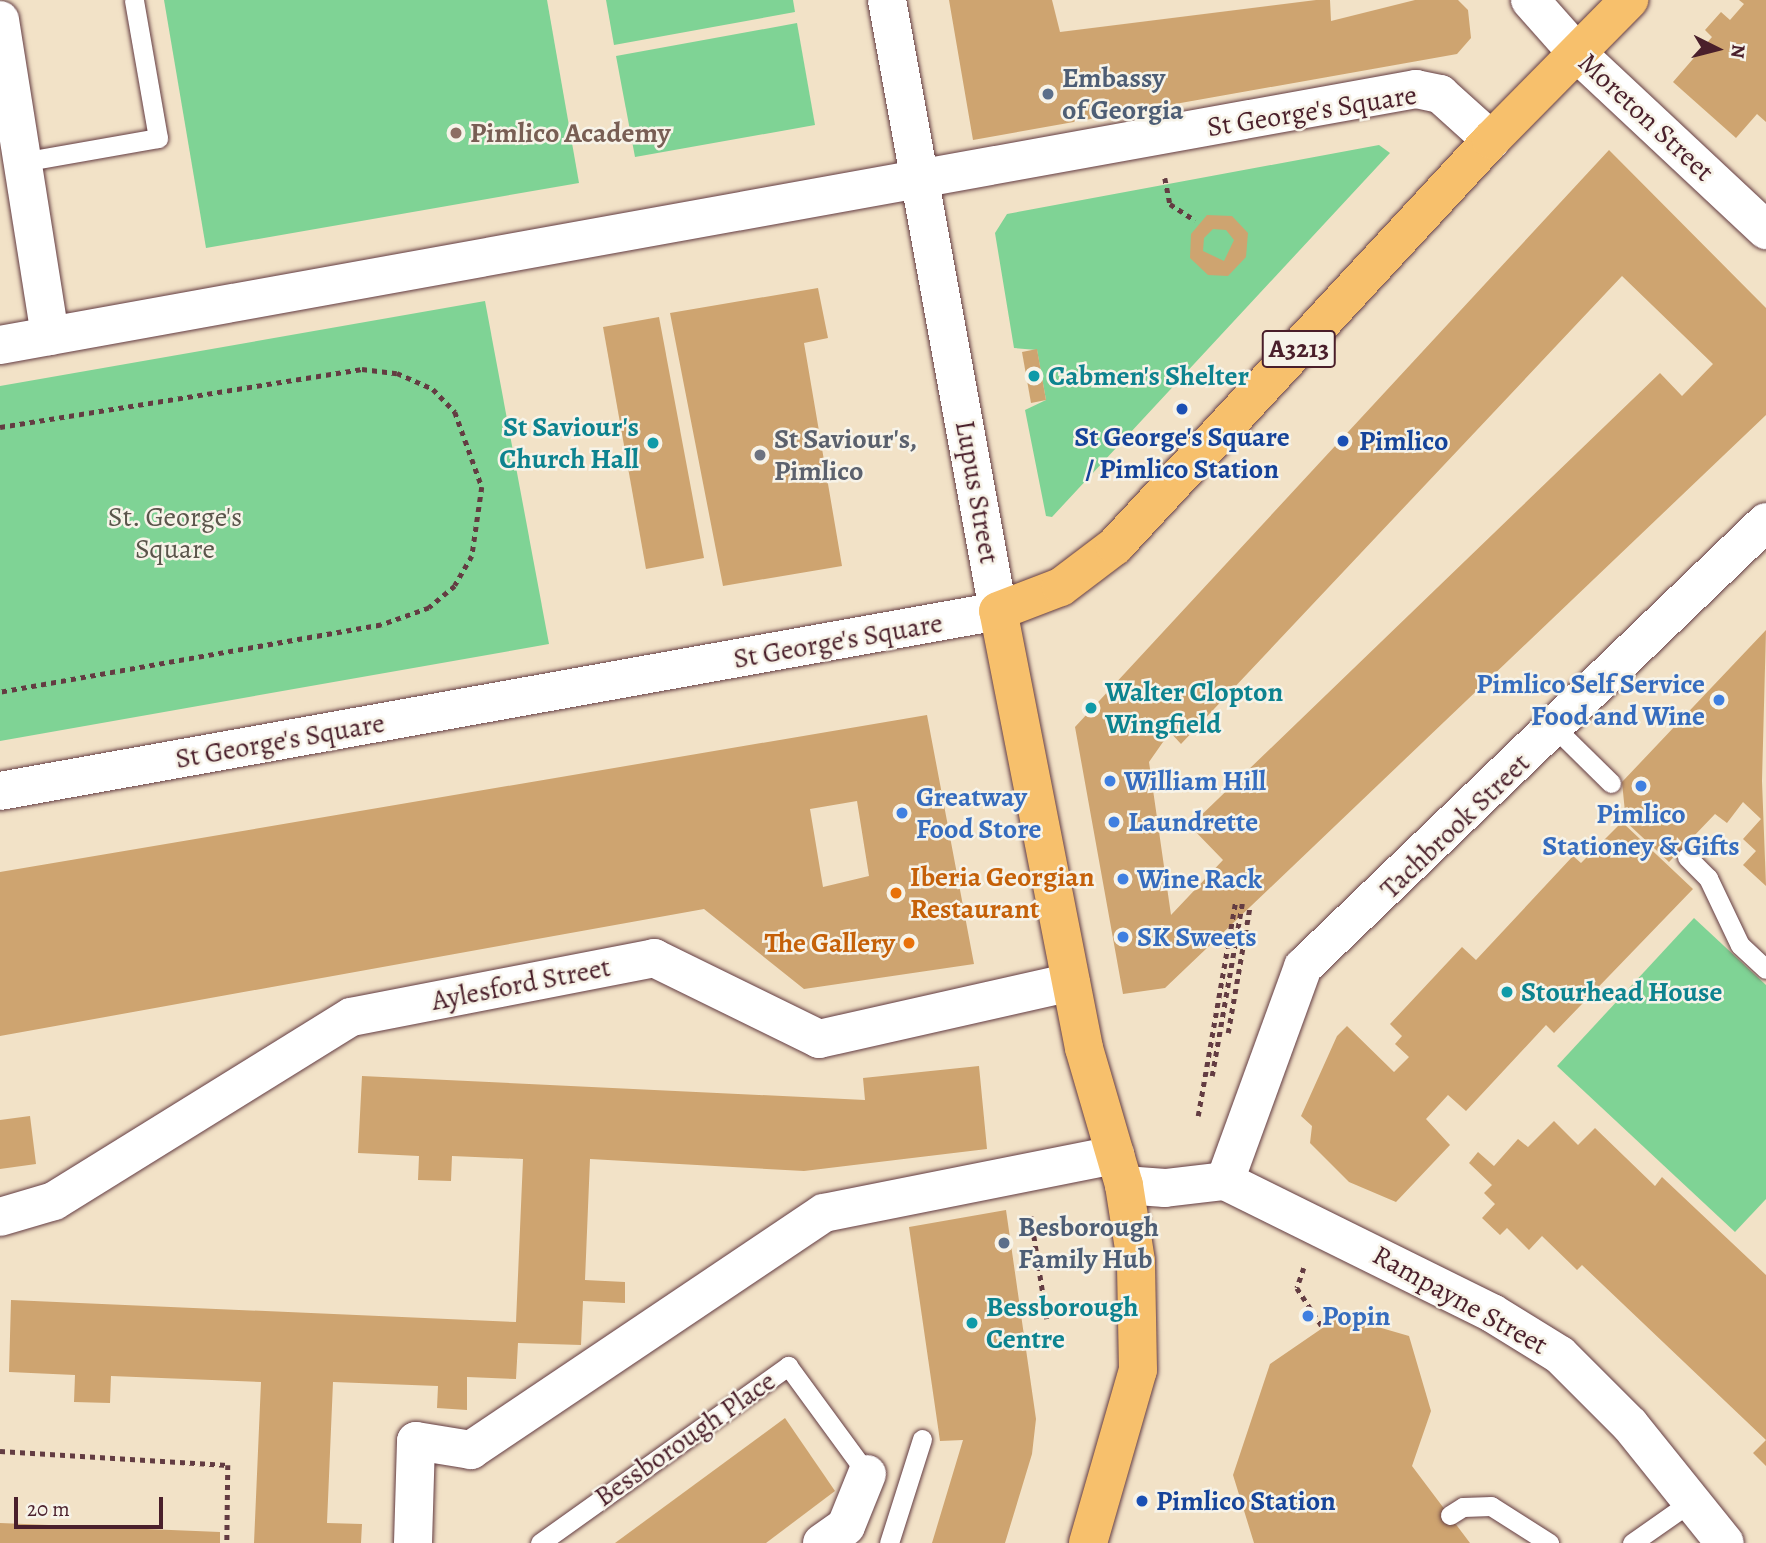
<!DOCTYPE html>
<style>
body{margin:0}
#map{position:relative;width:1766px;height:1543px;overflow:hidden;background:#f2e2c7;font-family:Alegreya,serif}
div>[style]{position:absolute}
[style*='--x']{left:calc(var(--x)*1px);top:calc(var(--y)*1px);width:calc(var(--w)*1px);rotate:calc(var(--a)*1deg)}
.green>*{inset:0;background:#7fd395}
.building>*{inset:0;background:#cea470}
.path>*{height:4.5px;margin-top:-2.25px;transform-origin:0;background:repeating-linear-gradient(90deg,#633c42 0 5px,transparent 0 10px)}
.roads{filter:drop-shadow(0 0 2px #633c42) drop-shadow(0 0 2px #633c42)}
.service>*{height:19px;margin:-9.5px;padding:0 9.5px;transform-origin:9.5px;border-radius:9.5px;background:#fff}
.minor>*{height:38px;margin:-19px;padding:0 19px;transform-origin:19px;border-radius:19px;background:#fff}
.tertiary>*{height:38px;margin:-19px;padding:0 19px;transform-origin:19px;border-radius:19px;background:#fff}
.primary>*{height:38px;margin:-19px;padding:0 19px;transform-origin:19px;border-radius:19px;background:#f7c06c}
.dots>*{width:19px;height:19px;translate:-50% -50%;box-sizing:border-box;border:4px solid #f7f3e8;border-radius:50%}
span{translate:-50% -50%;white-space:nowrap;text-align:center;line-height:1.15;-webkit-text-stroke:5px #f7f3e8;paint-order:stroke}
.shield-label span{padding:2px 5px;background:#f7f3e8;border:2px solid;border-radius:5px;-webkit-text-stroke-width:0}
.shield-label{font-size:26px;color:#4a1f2b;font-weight:700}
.service-label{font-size:28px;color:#4e5e75;font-weight:700}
.left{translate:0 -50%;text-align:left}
.street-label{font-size:28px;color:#4a1f2b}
.education-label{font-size:28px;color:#785e54;font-weight:700}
.culture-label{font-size:28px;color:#0d838f;font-weight:700}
.right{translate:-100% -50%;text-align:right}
.transit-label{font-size:28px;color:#164399;font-weight:700}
.worship-label{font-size:28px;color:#5b616d;font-weight:700}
.park-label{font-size:28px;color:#5a554b}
.shop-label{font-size:28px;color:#366cbe;font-weight:700}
.food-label{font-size:28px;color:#c56008;font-weight:700}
.north{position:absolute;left:1682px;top:14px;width:70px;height:70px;-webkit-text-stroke:5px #f7f3e8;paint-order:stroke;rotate:96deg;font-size:19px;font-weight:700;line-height:28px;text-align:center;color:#4a1f2b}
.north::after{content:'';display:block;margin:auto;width:24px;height:32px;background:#4a1f2b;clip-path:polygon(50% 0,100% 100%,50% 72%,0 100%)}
.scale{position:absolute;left:14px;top:1497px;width:149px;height:32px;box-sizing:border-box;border:4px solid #4a1f2b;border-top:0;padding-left:9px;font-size:21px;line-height:24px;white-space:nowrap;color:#4a1f2b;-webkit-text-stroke:5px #f7f3e8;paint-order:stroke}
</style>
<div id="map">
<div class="green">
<div style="clip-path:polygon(164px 0,547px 0,579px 183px,206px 248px)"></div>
<div style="clip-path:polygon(606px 0,793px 0,795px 12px,614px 45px)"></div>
<div style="clip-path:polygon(797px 23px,815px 125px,635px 157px,616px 56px)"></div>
<div style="clip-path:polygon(1379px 145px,1390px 153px,1052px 517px,1046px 516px,1025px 410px,1046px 400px,1037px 350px,1014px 348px,995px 233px,1007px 214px)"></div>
<div style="clip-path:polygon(485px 301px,549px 644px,0 741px,0 386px)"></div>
<div style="clip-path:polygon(1694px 918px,1766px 985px,1766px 1199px,1735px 1232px,1557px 1066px)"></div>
</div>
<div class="building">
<div style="clip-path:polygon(949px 0,1052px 0,1060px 32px,1316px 0,1330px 0,1331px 21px,1415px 0,1458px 0,1468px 10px,1471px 38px,1457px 54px,973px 140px)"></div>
<div style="clip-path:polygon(1739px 0,1766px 0,1766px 122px,1757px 114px,1736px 138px,1673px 82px,1712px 37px,1705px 30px,1721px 12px,1730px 20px,1744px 4px)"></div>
<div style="clip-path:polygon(evenodd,1609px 150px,1766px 308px,1766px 415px,1165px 988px,1123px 994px,1075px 727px,1609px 150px,1622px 276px,1713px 364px,1682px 396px,1660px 373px,1190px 826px,1223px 860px,1171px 915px,1149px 762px,1170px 732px,1181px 744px,1622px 276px)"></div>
<div style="clip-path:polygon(evenodd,1207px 215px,1232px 216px,1248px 233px,1246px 257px,1228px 276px,1208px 275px,1190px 258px,1191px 234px,1207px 215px,1213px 229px,1226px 230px,1234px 240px,1224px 261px,1203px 251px,1204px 238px,1213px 229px)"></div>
<div style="clip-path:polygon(818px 288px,828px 338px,804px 343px,842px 566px,723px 586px,670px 313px)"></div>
<div style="clip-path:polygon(659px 317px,704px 558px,646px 569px,603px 327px)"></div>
<div style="clip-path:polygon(1037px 349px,1046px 400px,1031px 403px,1022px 352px)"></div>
<div style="clip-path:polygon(1766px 630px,1762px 781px,1766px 886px,1743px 865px,1756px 851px,1743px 839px,1761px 819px,1743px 802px,1727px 823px,1715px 814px,1669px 862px,1626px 822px,1622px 782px)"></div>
<div style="clip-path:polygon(evenodd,927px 715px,974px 964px,804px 989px,704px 909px,0 1036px,0 872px,927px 715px,857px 801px,869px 876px,823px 887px,810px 809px,857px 801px)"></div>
<div style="clip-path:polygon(1622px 822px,1693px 889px,1554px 1033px,1546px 1025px,1466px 1111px,1448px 1095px,1426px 1119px,1450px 1145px,1396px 1202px,1349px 1182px,1310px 1143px,1312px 1126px,1301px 1116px,1337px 1036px,1347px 1026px,1394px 1072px,1409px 1057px,1395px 1044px,1402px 1036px,1390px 1024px,1462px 947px,1476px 960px,1573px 856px,1581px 863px)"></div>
<div style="clip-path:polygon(979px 1066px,987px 1149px,804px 1171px,590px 1159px,585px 1280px,625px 1282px,625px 1303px,583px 1301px,581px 1345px,518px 1343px,516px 1379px,467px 1377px,467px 1410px,437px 1408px,438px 1386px,333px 1382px,327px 1523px,362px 1524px,361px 1543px,254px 1543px,261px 1382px,111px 1376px,110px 1403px,74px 1402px,75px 1375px,9px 1372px,11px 1300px,516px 1322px,523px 1159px,452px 1156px,451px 1181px,418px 1180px,419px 1156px,358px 1153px,362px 1076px,865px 1100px,863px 1078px)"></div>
<div style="clip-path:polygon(30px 1116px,36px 1164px,0 1169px,0 1120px)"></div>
<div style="clip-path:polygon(1554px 1121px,1578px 1145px,1595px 1128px,1655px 1186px,1662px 1177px,1766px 1275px,1766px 1466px,1753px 1453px,1766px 1440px,1582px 1265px,1577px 1270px,1542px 1236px,1529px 1250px,1507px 1228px,1500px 1235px,1482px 1218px,1495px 1204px,1484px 1193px,1492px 1185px,1469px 1163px,1478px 1152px,1494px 1166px,1518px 1139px,1528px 1147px)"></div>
<div style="clip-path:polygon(1006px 1210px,1036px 1419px,1032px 1454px,1005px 1543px,932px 1543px,963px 1440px,940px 1441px,909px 1227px)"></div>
<div style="clip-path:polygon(1340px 1316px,1409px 1336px,1431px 1411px,1412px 1466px,1470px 1543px,1254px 1543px,1233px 1475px,1270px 1364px)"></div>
<div style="clip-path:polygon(785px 1418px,835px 1491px,766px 1543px,615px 1543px)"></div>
<div style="clip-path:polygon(0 1523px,220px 1532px,220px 1543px,0 1543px)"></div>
</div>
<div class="path">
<div style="--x:1165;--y:178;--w:26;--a:79"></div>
<div style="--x:1170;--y:204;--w:30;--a:33"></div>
<div style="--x:0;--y:427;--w:367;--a:-9.1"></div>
<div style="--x:362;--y:369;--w:35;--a:7"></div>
<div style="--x:397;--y:373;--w:39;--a:24"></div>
<div style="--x:433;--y:389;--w:32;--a:46"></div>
<div style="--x:455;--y:412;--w:80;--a:70.2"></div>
<div style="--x:482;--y:487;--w:70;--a:98.2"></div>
<div style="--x:472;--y:556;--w:34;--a:120"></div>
<div style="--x:455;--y:586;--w:34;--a:140"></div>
<div style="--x:429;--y:608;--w:51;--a:160.5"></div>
<div style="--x:381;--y:625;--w:387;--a:170"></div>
<div style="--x:1228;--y:1033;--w:129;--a:-80.2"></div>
<div style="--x:1212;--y:1076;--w:175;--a:-80.1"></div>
<div style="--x:1198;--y:1116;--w:216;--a:-80.1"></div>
<div style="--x:1031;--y:1216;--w:104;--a:81.2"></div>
<div style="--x:1304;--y:1268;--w:21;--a:109"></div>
<div style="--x:1297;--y:1288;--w:45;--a:56.7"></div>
<div style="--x:0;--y:1451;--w:228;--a:3.5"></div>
<div style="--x:228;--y:1465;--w:78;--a:90.7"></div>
</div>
<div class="roads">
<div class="service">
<div style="--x:22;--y:162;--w:138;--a:-10"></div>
<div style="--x:158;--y:138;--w:140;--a:-99.9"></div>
<div style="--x:1556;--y:729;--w:77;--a:44.5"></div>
<div style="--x:1687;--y:857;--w:30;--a:45"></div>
<div style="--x:1708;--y:878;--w:74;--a:64.5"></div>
<div style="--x:1740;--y:945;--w:35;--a:43"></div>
<div style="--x:1450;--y:1515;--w:15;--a:-32"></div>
<div style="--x:1463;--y:1507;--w:28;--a:-2"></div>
<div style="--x:1491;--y:1506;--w:69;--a:32.5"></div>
<div style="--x:540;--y:1543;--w:305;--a:-35.5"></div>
<div style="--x:788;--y:1366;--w:134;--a:53.8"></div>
<div style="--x:889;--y:1543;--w:109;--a:-72.4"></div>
<div style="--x:1632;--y:1543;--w:73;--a:-35"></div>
</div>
<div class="minor">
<div style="--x:1530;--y:0;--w:72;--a:48.4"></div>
<div style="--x:1578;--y:54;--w:258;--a:43.1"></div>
<div style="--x:0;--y:20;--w:320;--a:81"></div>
<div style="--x:0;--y:345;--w:1439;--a:-10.25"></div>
<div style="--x:1416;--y:89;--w:25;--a:12"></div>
<div style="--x:1440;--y:94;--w:69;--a:42"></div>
<div style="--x:0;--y:791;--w:1014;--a:-10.22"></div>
<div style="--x:1225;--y:1181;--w:228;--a:-70"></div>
<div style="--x:1303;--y:967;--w:642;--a:-43.86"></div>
<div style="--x:1124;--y:1185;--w:41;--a:4.2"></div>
<div style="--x:1165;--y:1188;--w:60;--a:-6.7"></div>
<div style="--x:1225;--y:1181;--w:298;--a:26.3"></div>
<div style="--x:1492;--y:1313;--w:80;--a:31.7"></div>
<div style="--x:1560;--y:1355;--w:99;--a:45"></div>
<div style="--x:1630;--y:1425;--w:151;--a:51.2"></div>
<div style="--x:0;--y:1217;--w:56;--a:-16.5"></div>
<div style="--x:54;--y:1201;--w:349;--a:-31.8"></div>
<div style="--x:351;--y:1017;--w:309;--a:-11"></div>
<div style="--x:654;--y:958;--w:184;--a:26.1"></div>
<div style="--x:819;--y:1039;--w:258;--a:-12.7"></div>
<div style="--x:413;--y:1543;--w:102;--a:-88.3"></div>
<div style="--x:416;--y:1441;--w:56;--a:9.3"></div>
<div style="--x:471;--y:1450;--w:425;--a:-33.9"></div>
<div style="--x:824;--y:1213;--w:297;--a:-11.3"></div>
<div style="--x:822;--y:1543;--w:29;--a:-35"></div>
<div style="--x:846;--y:1526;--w:56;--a:-68"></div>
</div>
<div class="tertiary">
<div style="--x:887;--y:0;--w:621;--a:79.7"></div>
</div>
<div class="primary">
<div style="--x:1088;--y:1543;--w:180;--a:-73.9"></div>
<div style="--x:1138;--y:1370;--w:109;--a:-91.1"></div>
<div style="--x:1136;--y:1261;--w:77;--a:-99"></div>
<div style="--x:1124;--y:1185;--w:143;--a:-106.3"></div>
<div style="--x:1084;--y:1048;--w:445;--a:-101.1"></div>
<div style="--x:998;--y:611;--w:67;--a:-20.9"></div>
<div style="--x:1061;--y:587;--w:68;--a:-37.2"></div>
<div style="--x:1115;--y:546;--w:553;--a:-47.2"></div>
<div style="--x:1491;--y:140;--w:197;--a:-45.4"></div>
</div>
</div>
<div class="dots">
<div style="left:1048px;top:94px;background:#5c6f8a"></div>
<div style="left:456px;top:133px;background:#8d6e63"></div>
<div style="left:1034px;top:376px;background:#0f9aa8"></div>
<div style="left:1182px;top:409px;background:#1a4fb4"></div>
<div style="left:1343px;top:441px;background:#1a4fb4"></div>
<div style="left:653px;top:443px;background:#0f9aa8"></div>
<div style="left:760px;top:455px;background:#6b7280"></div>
<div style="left:1719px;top:700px;background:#3f7fe0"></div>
<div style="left:1091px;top:708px;background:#0f9aa8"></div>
<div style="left:1110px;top:781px;background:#3f7fe0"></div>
<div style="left:1641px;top:786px;background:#3f7fe0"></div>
<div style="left:902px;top:813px;background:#3f7fe0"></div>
<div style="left:1114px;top:822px;background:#3f7fe0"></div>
<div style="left:1123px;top:879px;background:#3f7fe0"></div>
<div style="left:896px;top:893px;background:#e8710a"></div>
<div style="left:1123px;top:937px;background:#3f7fe0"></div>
<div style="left:909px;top:943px;background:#e8710a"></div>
<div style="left:1507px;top:992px;background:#0f9aa8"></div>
<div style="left:1004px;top:1243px;background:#5c6f8a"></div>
<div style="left:1308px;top:1316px;background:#3f7fe0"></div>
<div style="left:972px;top:1323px;background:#0f9aa8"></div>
<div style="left:1142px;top:1501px;background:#1a4fb4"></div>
</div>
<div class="shield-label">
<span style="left:1299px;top:349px">A3213</span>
</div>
<div class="service-label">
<span class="left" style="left:1062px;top:94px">Embassy<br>of Georgia</span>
<span class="left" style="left:1018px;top:1243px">Besborough<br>Family Hub</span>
</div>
<div class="street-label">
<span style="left:1312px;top:111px;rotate:-9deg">St George's Square</span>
<span style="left:1646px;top:117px;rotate:43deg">Moreton Street</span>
<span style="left:977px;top:492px;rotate:80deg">Lupus Street</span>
<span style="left:838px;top:641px;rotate:-10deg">St George's Square</span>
<span style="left:280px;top:741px;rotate:-10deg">St George's Square</span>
<span style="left:1455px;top:826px;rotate:-44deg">Tachbrook Street</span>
<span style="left:521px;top:984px;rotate:-11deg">Aylesford Street</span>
<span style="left:1460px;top:1300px;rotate:29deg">Rampayne Street</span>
<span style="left:685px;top:1439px;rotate:-35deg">Bessborough Place</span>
</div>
<div class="education-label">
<span class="left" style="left:470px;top:133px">Pimlico Academy</span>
</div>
<div class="culture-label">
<span class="left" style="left:1048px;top:376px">Cabmen's Shelter</span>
<span class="right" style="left:639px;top:443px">St Saviour's<br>Church Hall</span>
<span class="left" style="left:1105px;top:708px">Walter Clopton<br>Wingfield</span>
<span class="left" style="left:1521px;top:992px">Stourhead House</span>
<span class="left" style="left:986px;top:1323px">Bessborough<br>Centre</span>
</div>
<div class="transit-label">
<span style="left:1182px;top:453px">St George's Square<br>/ Pimlico Station</span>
<span class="left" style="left:1359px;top:441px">Pimlico</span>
<span class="left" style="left:1156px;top:1501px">Pimlico Station</span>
</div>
<div class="worship-label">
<span class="left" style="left:774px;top:455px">St Saviour's,<br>Pimlico</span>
</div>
<div class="park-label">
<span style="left:175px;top:533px">St. George's<br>Square</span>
</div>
<div class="shop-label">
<span class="right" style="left:1705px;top:700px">Pimlico Self Service<br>Food and Wine</span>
<span class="left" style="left:1124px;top:781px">William Hill</span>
<span class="left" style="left:916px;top:813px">Greatway<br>Food Store</span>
<span style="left:1641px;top:830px">Pimlico<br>Stationey &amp; Gifts</span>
<span class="left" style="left:1128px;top:822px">Laundrette</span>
<span class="left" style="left:1137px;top:879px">Wine Rack</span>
<span class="left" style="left:1137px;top:937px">SK Sweets</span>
<span class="left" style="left:1322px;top:1316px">Popin</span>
</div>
<div class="food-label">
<span class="left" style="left:910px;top:893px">Iberia Georgian<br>Restaurant</span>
<span class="right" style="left:895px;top:943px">The Gallery</span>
</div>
<div class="north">N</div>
<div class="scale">20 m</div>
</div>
